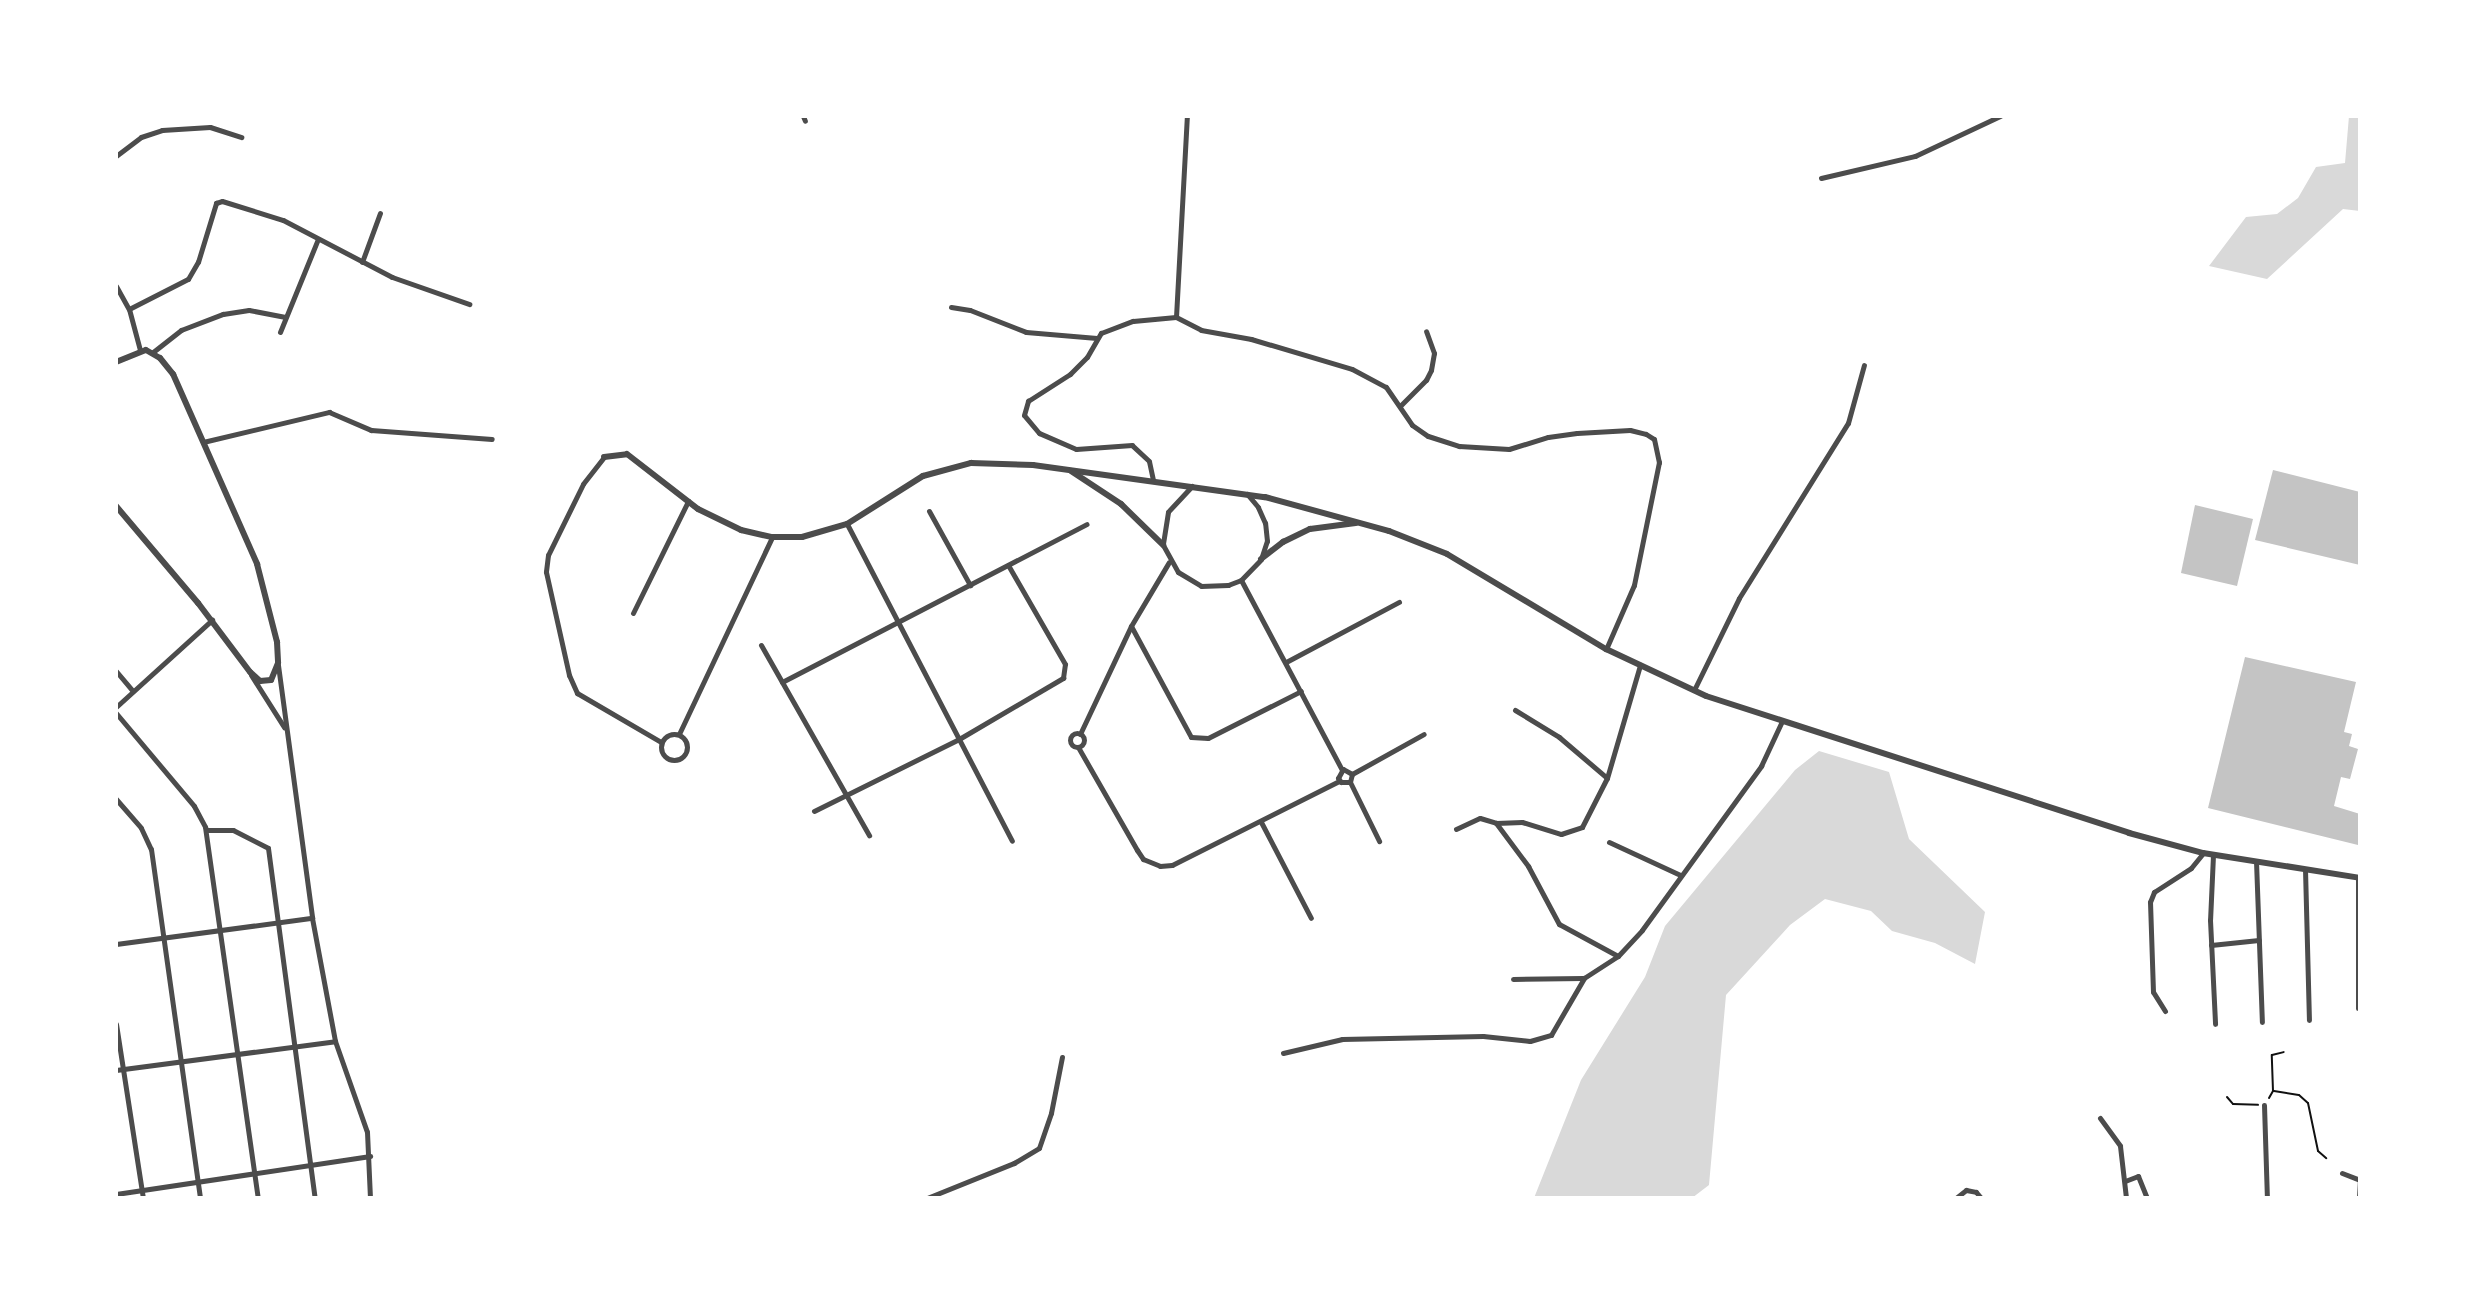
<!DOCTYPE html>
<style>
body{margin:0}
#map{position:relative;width:2476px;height:1314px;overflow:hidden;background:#fff;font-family:"Source Sans 3",sans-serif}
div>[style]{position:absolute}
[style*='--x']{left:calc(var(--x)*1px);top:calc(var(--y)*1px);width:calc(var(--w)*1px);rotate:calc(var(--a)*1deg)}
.water>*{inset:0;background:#d9d9d9}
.building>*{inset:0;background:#c4c4c4}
.path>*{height:2px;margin:-1px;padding:0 1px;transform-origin:1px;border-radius:1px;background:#111}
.minor>*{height:5px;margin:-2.5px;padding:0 2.5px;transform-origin:2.5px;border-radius:2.5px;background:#4c4c4c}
.minor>.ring{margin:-2.5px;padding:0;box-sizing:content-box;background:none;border:5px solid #4c4c4c;border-radius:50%}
.tertiary>*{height:6px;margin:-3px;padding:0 3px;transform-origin:3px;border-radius:3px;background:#4c4c4c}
span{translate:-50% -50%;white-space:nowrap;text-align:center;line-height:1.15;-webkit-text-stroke:8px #fff;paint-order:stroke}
.frame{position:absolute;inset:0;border:118px solid #fff;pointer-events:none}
</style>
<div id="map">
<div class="water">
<div style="clip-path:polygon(2349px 116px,2360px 116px,2360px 211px,2343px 209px,2267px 279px,2209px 266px,2246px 217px,2277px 214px,2298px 198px,2316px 167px,2345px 163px)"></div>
<div style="clip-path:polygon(1819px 751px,1889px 772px,1909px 839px,1985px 912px,1975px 964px,1935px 943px,1892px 931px,1871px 911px,1825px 899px,1790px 925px,1726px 995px,1709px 1185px,1692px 1198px,1534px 1198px,1581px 1080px,1645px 977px,1665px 926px,1795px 770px)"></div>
</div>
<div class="building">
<div style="clip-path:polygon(2273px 470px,2360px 492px,2360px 565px,2255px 540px)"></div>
<div style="clip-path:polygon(2195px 505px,2253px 519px,2237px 586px,2181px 573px)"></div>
<div style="clip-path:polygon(2245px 657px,2356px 682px,2344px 732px,2352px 734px,2349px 746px,2358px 749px,2350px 779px,2341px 777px,2334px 806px,2360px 814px,2358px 845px,2208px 808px)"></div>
</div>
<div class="path">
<div style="--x:2274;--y:1091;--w:25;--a:9"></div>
<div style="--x:2299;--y:1095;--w:12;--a:42"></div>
<div style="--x:2308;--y:1103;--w:49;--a:78.2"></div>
<div style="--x:2318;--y:1151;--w:11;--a:41"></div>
<div style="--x:2227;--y:1097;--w:9;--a:49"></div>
<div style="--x:2233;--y:1104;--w:25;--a:2"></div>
<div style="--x:2269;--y:1098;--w:8;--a:-60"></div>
<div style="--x:2273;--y:1091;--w:36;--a:-92"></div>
<div style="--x:2272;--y:1055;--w:12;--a:-14"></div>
</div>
<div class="minor">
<div style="--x:803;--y:116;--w:5;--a:68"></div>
<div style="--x:116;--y:156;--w:31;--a:-37"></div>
<div style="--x:141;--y:137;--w:22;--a:-18"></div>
<div style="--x:162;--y:130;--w:48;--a:-3.6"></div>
<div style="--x:210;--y:127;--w:33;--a:18"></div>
<div style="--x:1821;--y:178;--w:97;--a:-13.2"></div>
<div style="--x:1915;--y:156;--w:94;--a:-25.2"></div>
<div style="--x:362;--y:262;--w:52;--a:-69.8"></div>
<div style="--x:116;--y:286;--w:26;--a:61"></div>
<div style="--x:129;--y:309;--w:42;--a:75"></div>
<div style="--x:951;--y:307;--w:19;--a:9"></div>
<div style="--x:970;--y:310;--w:60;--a:21.4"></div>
<div style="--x:1026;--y:332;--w:71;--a:4.8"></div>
<div style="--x:129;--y:309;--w:66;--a:-27"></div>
<div style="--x:188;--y:279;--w:20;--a:-60"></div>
<div style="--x:198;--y:262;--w:62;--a:-73"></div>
<div style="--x:216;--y:203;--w:6;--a:-18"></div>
<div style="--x:222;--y:201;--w:64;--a:17.3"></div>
<div style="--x:283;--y:220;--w:123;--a:27.6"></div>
<div style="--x:392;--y:277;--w:82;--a:19.3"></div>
<div style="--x:1176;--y:317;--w:201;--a:-86.9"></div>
<div style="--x:280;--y:332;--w:100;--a:-67.8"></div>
<div style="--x:153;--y:352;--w:36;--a:-38"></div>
<div style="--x:181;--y:330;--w:45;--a:-20.9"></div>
<div style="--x:223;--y:314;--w:26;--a:-9"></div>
<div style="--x:249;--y:310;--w:37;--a:11"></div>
<div style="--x:1400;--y:406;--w:37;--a:-45"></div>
<div style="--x:1426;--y:380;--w:11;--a:-63"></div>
<div style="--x:1431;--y:370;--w:17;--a:-80"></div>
<div style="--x:1434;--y:353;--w:23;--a:-110"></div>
<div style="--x:203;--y:442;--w:130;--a:-13.4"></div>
<div style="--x:329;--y:412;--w:46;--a:23.2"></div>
<div style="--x:371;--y:430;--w:121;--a:4.3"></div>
<div style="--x:604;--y:457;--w:34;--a:128"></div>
<div style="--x:583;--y:484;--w:79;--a:116.2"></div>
<div style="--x:548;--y:555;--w:17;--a:97"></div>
<div style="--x:546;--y:572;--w:106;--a:77.4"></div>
<div style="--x:569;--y:675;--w:20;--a:66"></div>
<div style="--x:577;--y:693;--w:97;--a:30.3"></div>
<div style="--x:1153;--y:480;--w:19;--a:-102"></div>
<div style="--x:1149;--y:461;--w:23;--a:-137"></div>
<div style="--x:1132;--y:445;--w:56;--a:175.9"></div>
<div style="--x:1076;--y:449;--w:40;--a:-156.6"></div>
<div style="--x:1039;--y:433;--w:23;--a:-130"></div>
<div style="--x:1024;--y:415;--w:15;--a:-74"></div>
<div style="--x:1028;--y:401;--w:50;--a:-32.7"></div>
<div style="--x:1070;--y:374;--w:24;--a:-45"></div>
<div style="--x:1087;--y:357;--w:28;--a:-60"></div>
<div style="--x:1101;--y:333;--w:34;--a:-21"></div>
<div style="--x:1133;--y:321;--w:43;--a:-5.3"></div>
<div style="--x:1176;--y:317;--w:28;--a:27"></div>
<div style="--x:1201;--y:330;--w:51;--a:10.2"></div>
<div style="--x:1251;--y:339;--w:105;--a:16.5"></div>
<div style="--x:1352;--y:369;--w:38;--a:28"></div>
<div style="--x:1386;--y:387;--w:46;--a:55.6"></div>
<div style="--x:1412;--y:425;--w:19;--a:35"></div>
<div style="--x:1428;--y:436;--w:33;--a:18"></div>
<div style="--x:1459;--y:446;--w:50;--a:3.4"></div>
<div style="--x:1509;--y:449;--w:41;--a:-17.1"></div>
<div style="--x:1548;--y:437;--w:29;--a:-8"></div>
<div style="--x:1577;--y:433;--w:53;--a:-3.2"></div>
<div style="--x:1630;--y:430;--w:16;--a:14"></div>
<div style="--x:1646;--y:434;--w:9;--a:32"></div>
<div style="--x:1654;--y:439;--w:24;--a:78"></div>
<div style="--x:1659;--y:462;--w:126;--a:101.5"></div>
<div style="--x:1634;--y:585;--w:70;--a:113.6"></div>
<div style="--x:1192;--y:486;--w:35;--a:133"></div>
<div style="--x:1168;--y:512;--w:33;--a:99"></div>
<div style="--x:1163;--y:545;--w:31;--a:61"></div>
<div style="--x:1178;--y:572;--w:27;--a:31"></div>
<div style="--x:1201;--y:586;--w:27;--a:-2"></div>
<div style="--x:1228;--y:585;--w:14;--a:-21"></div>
<div style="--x:1241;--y:580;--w:29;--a:-46"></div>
<div style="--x:1261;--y:559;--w:19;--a:-72"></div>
<div style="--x:1267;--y:541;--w:18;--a:-96"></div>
<div style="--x:1265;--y:523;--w:17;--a:-114"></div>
<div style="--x:1258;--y:507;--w:17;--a:-130"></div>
<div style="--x:929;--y:511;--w:85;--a:61"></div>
<div style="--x:847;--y:524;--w:357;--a:62.5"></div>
<div style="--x:1241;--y:580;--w:215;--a:62"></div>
<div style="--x:633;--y:613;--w:125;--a:-63.8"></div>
<div style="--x:1131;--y:626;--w:126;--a:61.6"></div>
<div style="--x:1191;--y:737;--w:17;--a:3"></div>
<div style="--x:1208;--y:738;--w:104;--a:-26.8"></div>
<div style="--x:761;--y:645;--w:219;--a:60.4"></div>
<div style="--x:1286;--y:662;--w:128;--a:-28"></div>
<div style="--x:278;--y:665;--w:255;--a:82.3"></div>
<div style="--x:312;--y:918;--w:125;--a:79.4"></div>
<div style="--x:335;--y:1041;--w:96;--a:70.6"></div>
<div style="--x:367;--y:1132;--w:66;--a:87.4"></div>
<div style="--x:116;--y:671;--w:26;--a:50"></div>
<div style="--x:251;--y:675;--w:62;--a:57.6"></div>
<div style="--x:782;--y:682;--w:343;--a:-27.4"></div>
<div style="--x:1694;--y:690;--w:102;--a:-63.9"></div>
<div style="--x:1739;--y:598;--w:206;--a:-58.1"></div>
<div style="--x:1848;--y:423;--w:60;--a:-74.6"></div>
<div style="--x:116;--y:707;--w:130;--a:-42.2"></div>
<div style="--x:1515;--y:710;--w:52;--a:31.5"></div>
<div style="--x:1559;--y:737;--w:63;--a:40.5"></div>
<div style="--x:116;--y:713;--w:121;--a:50"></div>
<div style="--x:194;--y:806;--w:24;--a:62"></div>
<div style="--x:205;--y:827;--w:375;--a:81.9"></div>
<div class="ring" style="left:1070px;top:733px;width:9px;height:9px"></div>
<div class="ring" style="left:661px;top:734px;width:21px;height:21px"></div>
<div style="--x:679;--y:734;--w:218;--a:-64.7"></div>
<div style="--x:1080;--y:734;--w:119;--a:-64.7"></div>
<div style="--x:1131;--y:626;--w:74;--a:-59.3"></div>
<div style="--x:1078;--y:747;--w:119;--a:60.2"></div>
<div style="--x:1137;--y:850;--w:11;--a:56"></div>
<div style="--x:1143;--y:859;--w:18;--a:22"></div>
<div style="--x:1160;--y:866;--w:12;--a:-5"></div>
<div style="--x:1172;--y:865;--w:187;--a:-26.7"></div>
<div style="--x:1352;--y:774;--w:10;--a:-151"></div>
<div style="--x:1343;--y:769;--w:10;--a:119"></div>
<div style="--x:1338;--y:778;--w:5;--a:53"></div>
<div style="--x:1341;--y:782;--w:9;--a:0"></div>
<div style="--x:1350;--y:782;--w:8;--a:-76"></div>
<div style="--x:1352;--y:774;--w:82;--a:-29.1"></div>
<div style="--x:1350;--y:782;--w:66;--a:63.8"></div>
<div style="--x:116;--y:799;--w:38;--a:49"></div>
<div style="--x:141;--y:828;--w:23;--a:65"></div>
<div style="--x:151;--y:849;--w:352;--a:82"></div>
<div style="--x:814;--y:811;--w:162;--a:-26.4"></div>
<div style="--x:959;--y:739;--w:121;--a:-30.4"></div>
<div style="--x:1063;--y:678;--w:14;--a:-82"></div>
<div style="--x:1065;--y:664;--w:114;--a:-119.9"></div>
<div style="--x:1261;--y:822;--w:108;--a:62.5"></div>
<div style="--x:1496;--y:823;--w:54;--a:53.3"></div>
<div style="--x:1528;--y:866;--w:66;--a:61.9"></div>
<div style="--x:1559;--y:924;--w:67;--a:28.5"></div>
<div style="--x:1456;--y:829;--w:26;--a:-25"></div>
<div style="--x:1480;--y:818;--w:17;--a:17"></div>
<div style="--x:1496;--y:823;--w:26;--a:-2"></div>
<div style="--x:1522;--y:822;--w:41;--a:17.1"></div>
<div style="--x:1561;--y:834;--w:22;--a:-18"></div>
<div style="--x:1582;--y:827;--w:55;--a:-63"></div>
<div style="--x:1607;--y:778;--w:118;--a:-73.7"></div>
<div style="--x:206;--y:830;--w:27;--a:0"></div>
<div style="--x:233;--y:830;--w:39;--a:27"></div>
<div style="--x:268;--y:848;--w:353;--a:82.4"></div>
<div style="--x:1609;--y:842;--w:78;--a:24.9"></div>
<div style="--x:2213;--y:855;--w:65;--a:92.6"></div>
<div style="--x:2210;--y:920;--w:104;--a:87.2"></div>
<div style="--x:2256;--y:861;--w:161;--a:87.9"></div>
<div style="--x:2305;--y:869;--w:151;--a:88.5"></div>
<div style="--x:116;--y:944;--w:198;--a:-7.6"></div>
<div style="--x:2211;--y:945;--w:48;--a:-5.9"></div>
<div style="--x:1513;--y:979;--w:70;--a:-0.8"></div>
<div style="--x:2358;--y:1008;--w:131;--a:-90"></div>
<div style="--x:2165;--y:1011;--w:22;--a:-122"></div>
<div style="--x:2153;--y:992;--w:90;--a:-91.9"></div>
<div style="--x:2150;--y:902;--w:11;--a:-68"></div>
<div style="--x:2154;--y:892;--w:44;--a:-33"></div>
<div style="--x:2191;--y:868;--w:19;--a:-51"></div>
<div style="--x:116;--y:1024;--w:176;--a:81.2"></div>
<div style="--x:1283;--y:1053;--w:61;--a:-13.3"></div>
<div style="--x:1342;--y:1039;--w:141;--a:-1.2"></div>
<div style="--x:1483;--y:1036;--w:47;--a:6.1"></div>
<div style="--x:1530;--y:1041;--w:22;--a:-16"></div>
<div style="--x:1551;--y:1035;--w:66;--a:-59.9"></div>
<div style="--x:1584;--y:978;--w:40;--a:-32.9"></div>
<div style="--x:1618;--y:956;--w:35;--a:-47"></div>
<div style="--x:1642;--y:930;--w:203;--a:-54"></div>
<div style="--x:1761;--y:766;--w:50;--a:-65"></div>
<div style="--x:116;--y:1070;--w:221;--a:-7.5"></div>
<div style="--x:2264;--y:1105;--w:93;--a:88.2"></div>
<div style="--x:2100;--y:1118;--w:34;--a:54"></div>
<div style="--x:2120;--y:1146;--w:52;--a:83.4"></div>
<div style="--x:2342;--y:1173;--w:19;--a:21"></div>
<div style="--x:2125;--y:1181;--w:14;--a:-21"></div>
<div style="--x:2138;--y:1176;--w:24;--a:68"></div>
<div style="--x:116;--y:1194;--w:257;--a:-8.5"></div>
<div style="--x:927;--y:1198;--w:94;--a:-21.9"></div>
<div style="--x:1014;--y:1163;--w:29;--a:-31"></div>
<div style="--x:1039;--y:1148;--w:37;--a:-71"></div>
<div style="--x:1051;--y:1113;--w:57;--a:-78.9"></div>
<div style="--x:1956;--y:1198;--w:13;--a:-39"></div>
<div style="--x:1966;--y:1190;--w:10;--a:11"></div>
<div style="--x:1976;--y:1192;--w:8;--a:50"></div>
<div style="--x:2359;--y:1198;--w:18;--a:-87"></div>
</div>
<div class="tertiary">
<div style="--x:116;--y:362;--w:32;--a:-22"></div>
<div style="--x:146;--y:350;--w:16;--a:30"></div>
<div style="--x:160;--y:358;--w:21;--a:51"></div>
<div style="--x:173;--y:374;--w:208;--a:66.1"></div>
<div style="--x:257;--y:564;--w:81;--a:75.6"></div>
<div style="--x:277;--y:642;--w:21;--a:87"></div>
<div style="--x:278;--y:663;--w:18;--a:112"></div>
<div style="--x:271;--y:680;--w:11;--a:175"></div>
<div style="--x:260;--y:681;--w:13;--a:-138"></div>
<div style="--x:250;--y:672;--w:86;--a:-127"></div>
<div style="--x:198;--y:603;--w:127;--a:-130.2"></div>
<div style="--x:604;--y:457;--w:23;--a:-7"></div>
<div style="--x:627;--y:454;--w:90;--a:37.8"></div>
<div style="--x:698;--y:509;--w:48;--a:26"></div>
<div style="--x:741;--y:530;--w:32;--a:13"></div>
<div style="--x:772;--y:537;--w:30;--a:0"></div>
<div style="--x:802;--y:537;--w:47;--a:-16.1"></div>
<div style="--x:847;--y:524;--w:90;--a:-32.3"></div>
<div style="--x:923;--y:476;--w:50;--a:-15.2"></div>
<div style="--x:971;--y:463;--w:62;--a:1.8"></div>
<div style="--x:1033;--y:465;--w:234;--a:7.9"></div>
<div style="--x:1265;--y:497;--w:129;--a:15.3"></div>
<div style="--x:1389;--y:531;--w:62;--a:21.6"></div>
<div style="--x:1447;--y:554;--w:185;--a:30.9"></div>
<div style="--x:1606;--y:649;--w:110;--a:25.2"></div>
<div style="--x:1706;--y:696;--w:445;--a:17.9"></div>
<div style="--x:2129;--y:833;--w:77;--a:15.1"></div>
<div style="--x:2203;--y:853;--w:159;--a:9"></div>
<div style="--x:1071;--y:471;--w:60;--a:33.4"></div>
<div style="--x:1121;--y:504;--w:59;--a:44.3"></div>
<div style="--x:1261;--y:559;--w:28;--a:-38"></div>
<div style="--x:1283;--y:542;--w:30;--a:-26"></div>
<div style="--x:1310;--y:529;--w:46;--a:-7.4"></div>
</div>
<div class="frame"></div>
</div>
